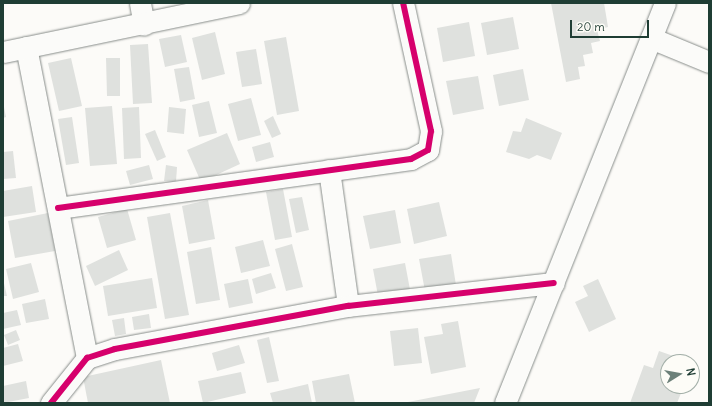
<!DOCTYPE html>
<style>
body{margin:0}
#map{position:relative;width:712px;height:406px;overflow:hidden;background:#fcfbf8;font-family:Delius,sans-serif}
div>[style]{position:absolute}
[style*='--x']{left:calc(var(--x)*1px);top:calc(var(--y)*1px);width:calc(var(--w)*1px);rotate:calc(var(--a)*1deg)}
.building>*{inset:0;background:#dfe1de}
.roads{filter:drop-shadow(0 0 1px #888d8a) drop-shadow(0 0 1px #888d8a)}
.street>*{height:21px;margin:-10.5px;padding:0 10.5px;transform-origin:10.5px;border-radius:10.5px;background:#fbfbf9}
.cycleway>*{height:6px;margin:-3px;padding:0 3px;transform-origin:3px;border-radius:3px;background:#d6006c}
span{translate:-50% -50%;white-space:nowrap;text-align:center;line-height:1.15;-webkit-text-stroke:3px #fdfcf7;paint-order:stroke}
.frame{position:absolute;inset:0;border:4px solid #1f3d34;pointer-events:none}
.north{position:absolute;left:660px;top:354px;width:40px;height:40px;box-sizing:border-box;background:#fdfcf7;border:1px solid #a4b0a9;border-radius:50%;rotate:79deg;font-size:11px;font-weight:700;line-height:16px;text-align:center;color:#1f3d34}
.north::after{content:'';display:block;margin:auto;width:14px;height:18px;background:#6c8079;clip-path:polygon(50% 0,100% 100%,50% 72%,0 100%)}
.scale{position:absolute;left:570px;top:20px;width:79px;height:18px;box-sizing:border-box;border:2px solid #1f3d34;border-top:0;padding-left:5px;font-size:12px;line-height:14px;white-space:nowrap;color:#1f3d34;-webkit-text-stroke:3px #fdfcf7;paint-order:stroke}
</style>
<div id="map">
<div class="building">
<div style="clip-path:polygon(551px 3px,604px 3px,608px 27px,597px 30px,600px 41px,591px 43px,593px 53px,583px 55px,585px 66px,578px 67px,580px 79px,566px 82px)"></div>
<div style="clip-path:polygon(513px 17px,519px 49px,487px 55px,481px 23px)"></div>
<div style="clip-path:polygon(469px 22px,475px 56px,443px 62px,437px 28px)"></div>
<div style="clip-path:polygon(215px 32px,225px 74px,202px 80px,192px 38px)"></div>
<div style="clip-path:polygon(181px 35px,187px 62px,165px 67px,159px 39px)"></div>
<div style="clip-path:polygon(286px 37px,299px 111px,277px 115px,264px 41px)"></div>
<div style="clip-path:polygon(148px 44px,152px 103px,133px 104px,130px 45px)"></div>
<div style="clip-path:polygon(256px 49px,262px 84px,242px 87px,236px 52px)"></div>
<div style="clip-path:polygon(71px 58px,82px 106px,59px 111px,48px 63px)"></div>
<div style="clip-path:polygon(106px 58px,120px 58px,120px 96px,107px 96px)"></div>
<div style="clip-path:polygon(189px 67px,195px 99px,180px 102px,174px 69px)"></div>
<div style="clip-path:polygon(523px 69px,529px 100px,499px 106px,493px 75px)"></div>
<div style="clip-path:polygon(478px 76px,484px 109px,453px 115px,446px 81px)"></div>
<div style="clip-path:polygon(251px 98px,261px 135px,238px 141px,228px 104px)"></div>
<div style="clip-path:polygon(209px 101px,217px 133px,199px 137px,192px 105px)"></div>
<div style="clip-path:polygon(3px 102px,6px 117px,3px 118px)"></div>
<div style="clip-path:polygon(112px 106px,117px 164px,90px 166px,85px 108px)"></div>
<div style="clip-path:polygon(139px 107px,141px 158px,124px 159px,122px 108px)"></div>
<div style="clip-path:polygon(169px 107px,186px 109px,184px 134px,167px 132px)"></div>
<div style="clip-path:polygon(273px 116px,281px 134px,272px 138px,264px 121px)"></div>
<div style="clip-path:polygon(72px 117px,79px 163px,66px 165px,58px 119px)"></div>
<div style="clip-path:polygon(526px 118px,562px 133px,551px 160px,537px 155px,529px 159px,506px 152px,513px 131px,521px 132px)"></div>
<div style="clip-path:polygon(155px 130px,166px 157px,157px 161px,145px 134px)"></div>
<div style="clip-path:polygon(227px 133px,240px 164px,201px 182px,187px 150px)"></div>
<div style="clip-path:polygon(270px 142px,274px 157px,256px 162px,252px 147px)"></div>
<div style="clip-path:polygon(13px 151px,16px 178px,3px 179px,3px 152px)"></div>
<div style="clip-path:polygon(149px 165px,153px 179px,130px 185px,126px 171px)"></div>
<div style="clip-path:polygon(166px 165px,177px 167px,176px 182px,164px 181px)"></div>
<div style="clip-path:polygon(32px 186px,36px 212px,3px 217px,3px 191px)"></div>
<div style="clip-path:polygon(283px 189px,292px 237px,275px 240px,266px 192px)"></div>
<div style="clip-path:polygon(302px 197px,309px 230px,296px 233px,289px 199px)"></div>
<div style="clip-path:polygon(208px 200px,215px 239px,189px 244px,182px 206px)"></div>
<div style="clip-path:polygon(439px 202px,447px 236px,414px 244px,407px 209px)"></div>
<div style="clip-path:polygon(127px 209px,136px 240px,107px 248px,98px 217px)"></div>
<div style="clip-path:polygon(395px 210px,401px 243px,370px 249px,363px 216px)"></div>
<div style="clip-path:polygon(48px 213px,55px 251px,15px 258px,8px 221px)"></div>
<div style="clip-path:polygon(170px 213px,189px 315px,165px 319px,147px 217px)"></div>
<div style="clip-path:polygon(263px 240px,270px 266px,241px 273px,235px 247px)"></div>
<div style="clip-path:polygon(292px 244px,303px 287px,286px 291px,275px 249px)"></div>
<div style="clip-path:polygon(211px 247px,220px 300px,196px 304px,187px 252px)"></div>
<div style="clip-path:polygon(119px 250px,128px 270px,95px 286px,86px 266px)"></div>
<div style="clip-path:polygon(451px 254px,456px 285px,425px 291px,419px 259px)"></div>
<div style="clip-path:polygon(31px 263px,39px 292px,13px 299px,6px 269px)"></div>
<div style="clip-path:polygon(405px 263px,411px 295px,379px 301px,373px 269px)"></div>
<div style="clip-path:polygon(271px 273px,276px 288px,256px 294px,252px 279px)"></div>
<div style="clip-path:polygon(152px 278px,157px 308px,108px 316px,103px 286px)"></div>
<div style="clip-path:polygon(3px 279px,7px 296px,3px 296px)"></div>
<div style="clip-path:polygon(248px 279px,253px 303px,229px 308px,224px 284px)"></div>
<div style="clip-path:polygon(598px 279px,616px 319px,589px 332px,575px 302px,588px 296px,583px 286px)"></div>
<div style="clip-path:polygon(45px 299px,49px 319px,26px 323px,22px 304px)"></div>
<div style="clip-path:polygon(17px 310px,21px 325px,3px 329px,3px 313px)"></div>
<div style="clip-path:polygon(149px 314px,151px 328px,134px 330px,132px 317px)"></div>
<div style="clip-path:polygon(124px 318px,126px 334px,115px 336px,112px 320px)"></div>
<div style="clip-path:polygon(458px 321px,466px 367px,431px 374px,424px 337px,443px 334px,441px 324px)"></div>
<div style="clip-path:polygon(418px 328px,422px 363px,394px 366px,390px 331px)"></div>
<div style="clip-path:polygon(16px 330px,20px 340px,8px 345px,4px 335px)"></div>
<div style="clip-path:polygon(269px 337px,279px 381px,267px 383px,257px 340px)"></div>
<div style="clip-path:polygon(18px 344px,23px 361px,3px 366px,3px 348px)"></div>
<div style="clip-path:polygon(239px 345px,245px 363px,217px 371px,212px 353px)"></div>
<div style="clip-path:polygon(659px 351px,679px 358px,677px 362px,668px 362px,668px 386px,684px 386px,677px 403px,630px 403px,644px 365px,653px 368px)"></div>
<div style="clip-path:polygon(161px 360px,170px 403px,88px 403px,83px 377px)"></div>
<div style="clip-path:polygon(241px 372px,246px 393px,203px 403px,198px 381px)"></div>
<div style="clip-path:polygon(349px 374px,355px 403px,316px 403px,312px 381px)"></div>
<div style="clip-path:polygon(26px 381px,29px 398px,3px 403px,3px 386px)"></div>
<div style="clip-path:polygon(308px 384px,312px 403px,273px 403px,270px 393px)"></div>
<div style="clip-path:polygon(480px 388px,474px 403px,408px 403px,408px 402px)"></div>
</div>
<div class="roads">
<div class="street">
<div style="--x:140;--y:3;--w:22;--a:80"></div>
<div style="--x:651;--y:38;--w:63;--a:22.5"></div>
<div style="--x:26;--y:47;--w:317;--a:78.9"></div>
<div style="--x:3;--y:52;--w:241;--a:-11.7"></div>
<div style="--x:329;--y:170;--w:137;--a:82"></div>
<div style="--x:58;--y:208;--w:356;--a:-7.9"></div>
<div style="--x:411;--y:159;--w:19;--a:-28"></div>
<div style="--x:428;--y:150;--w:19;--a:-81"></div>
<div style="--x:431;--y:131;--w:131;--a:-102.3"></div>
<div style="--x:51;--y:403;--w:58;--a:-51.3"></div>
<div style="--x:87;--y:358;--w:29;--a:-18"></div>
<div style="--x:115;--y:349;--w:237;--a:-10.5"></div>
<div style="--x:348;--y:306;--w:207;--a:-6.4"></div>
<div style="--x:505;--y:403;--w:431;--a:-68.2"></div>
</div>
</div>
<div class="cycleway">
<div style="--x:58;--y:208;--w:356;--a:-7.9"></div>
<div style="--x:411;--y:159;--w:19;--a:-28"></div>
<div style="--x:428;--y:150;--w:19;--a:-81"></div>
<div style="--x:431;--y:131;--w:131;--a:-102.3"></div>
<div style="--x:51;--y:403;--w:58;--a:-51.3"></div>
<div style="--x:87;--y:358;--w:29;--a:-18"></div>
<div style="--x:115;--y:349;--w:237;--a:-10.5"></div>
<div style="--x:348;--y:306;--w:207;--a:-6.4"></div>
</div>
<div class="frame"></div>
<div class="north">N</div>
<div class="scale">20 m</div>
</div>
